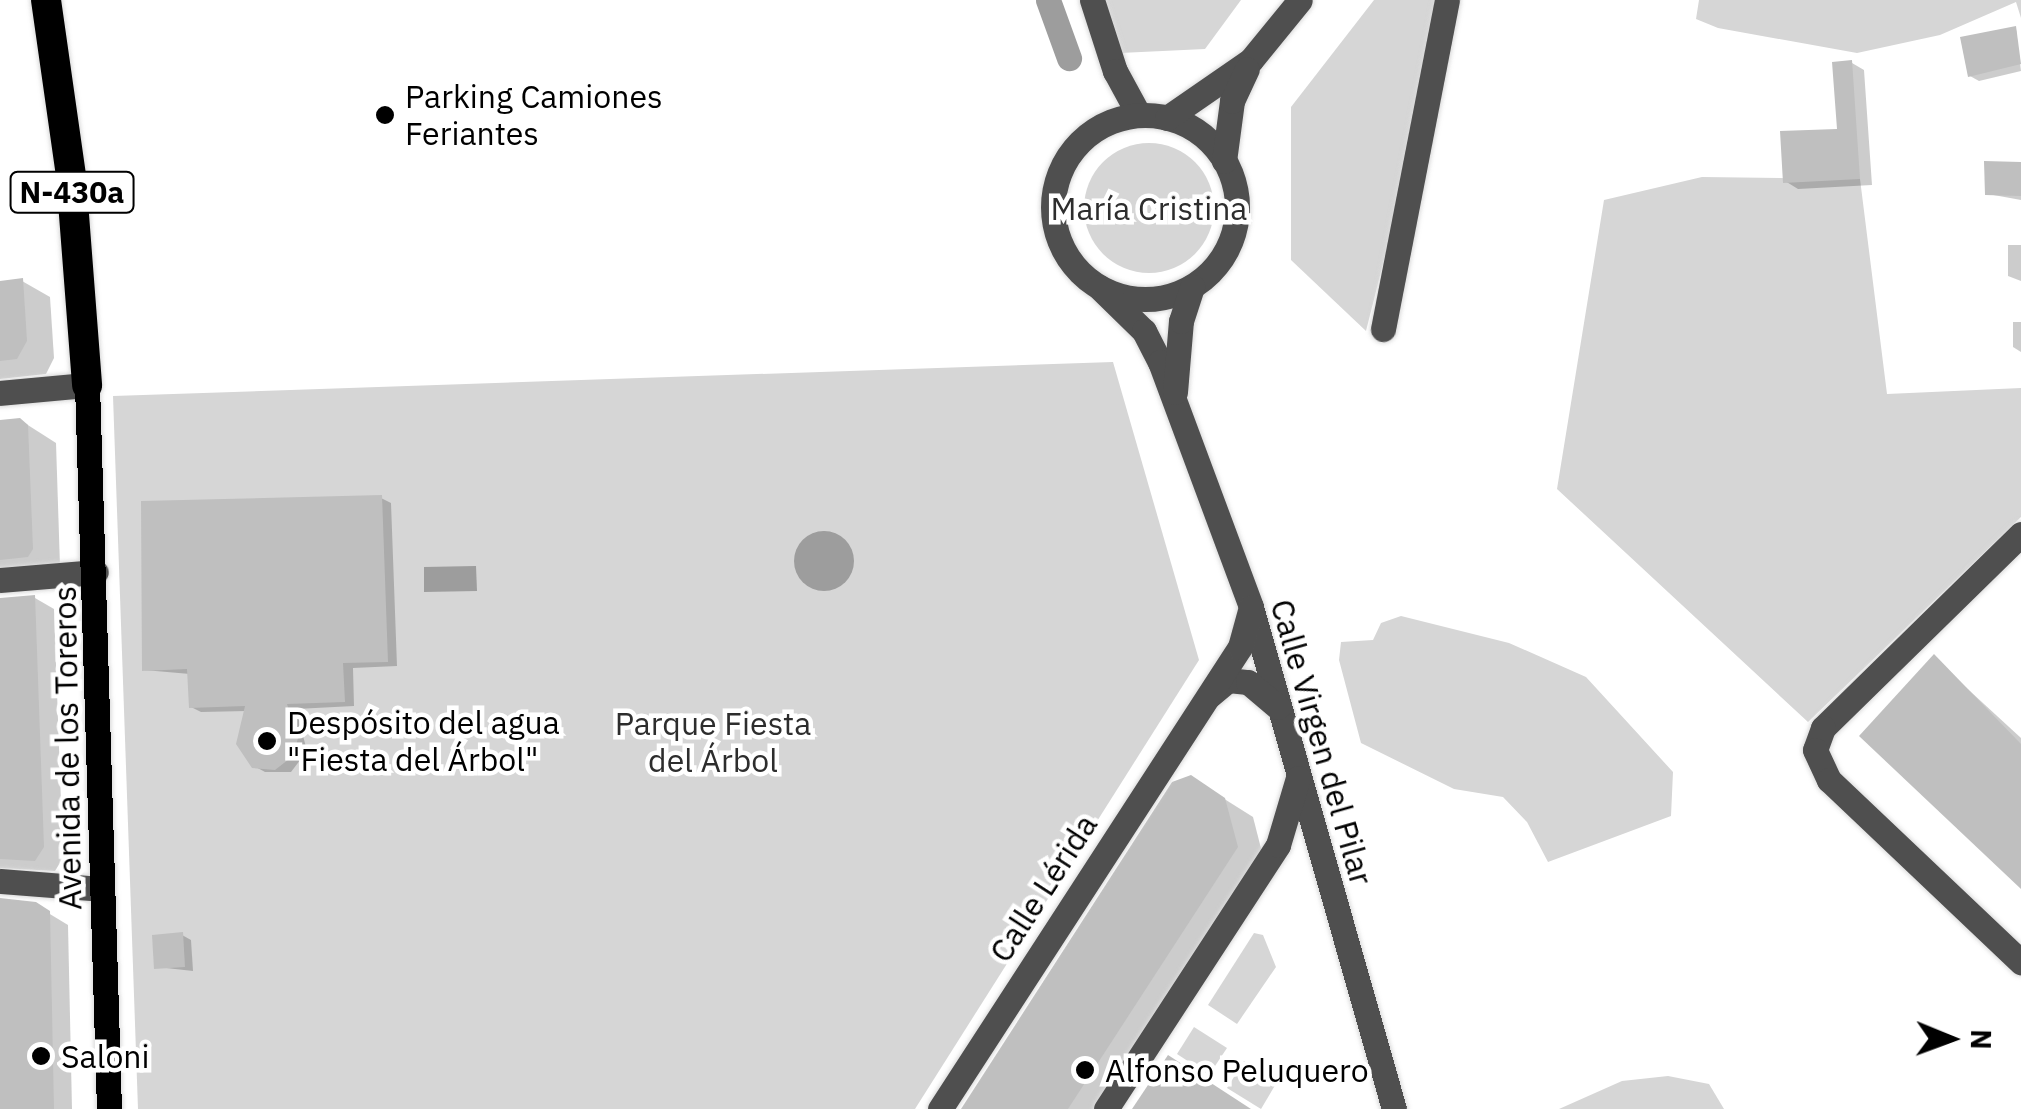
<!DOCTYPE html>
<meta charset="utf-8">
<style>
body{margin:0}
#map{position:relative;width:2021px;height:1109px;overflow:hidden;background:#fff;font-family:"IBM Plex Sans",sans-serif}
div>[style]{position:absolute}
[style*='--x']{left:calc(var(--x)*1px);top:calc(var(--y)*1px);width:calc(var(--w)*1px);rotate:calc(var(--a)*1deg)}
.green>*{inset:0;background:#d6d6d6}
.round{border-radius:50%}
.water>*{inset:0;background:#9d9d9d}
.shadow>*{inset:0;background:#0003}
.canal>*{height:25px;margin:-12.5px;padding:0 12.5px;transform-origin:12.5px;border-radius:12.5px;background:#9d9d9d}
.building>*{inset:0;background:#bfbfbf}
.roads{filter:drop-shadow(0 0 2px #dbdbdb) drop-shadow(0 0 2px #dbdbdb)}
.minor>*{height:25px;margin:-12.5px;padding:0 12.5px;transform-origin:12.5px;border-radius:12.5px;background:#4f4f4f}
.minor>.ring{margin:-12.5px;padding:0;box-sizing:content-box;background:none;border:25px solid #4f4f4f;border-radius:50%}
.major>*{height:25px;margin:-12.5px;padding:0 12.5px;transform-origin:12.5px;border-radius:12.5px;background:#000}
.highway>*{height:30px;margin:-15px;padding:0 15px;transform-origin:15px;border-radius:15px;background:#000}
.dots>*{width:28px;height:28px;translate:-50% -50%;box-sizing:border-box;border:5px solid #fff;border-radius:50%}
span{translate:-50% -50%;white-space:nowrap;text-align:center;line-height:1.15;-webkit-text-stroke:9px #fff;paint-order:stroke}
.shield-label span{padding:2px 8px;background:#fff;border:2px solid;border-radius:8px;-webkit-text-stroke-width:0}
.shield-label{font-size:30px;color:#000;font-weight:700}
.poi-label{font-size:32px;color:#000}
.left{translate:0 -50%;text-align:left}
.park-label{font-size:32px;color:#2d2d2d}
.street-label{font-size:32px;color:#000}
.north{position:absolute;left:1901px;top:989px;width:100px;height:100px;-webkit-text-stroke:8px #fff;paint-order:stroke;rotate:91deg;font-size:28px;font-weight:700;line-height:40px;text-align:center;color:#000}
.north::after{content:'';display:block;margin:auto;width:35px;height:45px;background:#000;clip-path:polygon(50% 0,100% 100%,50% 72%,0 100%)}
</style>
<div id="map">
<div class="green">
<div style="clip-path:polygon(1105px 0,1241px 0,1205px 49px,1120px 53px)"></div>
<div style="clip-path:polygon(1374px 0,1435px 0,1411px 152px,1366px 331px,1291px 260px,1291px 107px)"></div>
<div style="clip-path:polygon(1699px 0,2021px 0,2021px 18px,2016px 2px,1940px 35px,1857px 53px,1718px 28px,1696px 19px)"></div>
<div class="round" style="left:1084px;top:143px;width:130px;height:130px"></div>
<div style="clip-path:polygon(1702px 177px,1860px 179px,1887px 394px,2021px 388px,2021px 517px,1808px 722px,1557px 489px,1604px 200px)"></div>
<div style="clip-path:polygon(1113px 362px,1199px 660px,915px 1109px,138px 1109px,113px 396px)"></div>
<div style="clip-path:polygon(1401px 616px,1509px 643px,1586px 677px,1673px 772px,1671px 816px,1548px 862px,1527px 822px,1503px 797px,1454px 789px,1361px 743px,1339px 660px,1341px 642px,1373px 640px,1381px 623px)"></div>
<div style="clip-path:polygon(1254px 933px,1263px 935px,1276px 967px,1237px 1024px,1208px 1005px)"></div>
<div style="clip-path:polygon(1194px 1027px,1227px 1048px,1209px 1075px,1177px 1054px)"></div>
<div style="clip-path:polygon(1244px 1061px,1277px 1082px,1261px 1109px,1227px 1088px)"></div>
<div style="clip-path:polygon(1668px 1076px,1709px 1084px,1724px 1109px,1559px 1109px,1622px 1081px)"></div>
</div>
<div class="water">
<div class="round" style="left:794px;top:531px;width:60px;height:60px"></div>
<div style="clip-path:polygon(476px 566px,477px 591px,424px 592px,424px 567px)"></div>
</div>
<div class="shadow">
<div style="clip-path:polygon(2016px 29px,2021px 71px,1979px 81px,1970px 76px)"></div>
<div style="clip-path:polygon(1852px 63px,1864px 70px,1872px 185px,1798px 189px,1785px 181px,1840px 131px)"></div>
<div style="clip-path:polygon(2021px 164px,2021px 200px,1988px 194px)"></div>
<div style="clip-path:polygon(2008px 245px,2021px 245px,2021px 281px,2008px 276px)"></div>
<div style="clip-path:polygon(22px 281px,50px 297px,54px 358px,46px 374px,0 379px,0 284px)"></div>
<div style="clip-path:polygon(2013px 322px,2021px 322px,2021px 352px,2013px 347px)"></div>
<div style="clip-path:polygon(20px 420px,56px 443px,60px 566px,0 577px,0 422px)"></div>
<div style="clip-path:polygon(381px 498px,391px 503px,397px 666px,353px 668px,354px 706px,296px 709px,307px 751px,291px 772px,265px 772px,254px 766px,247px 711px,201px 712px,191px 707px,190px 674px,144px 670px)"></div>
<div style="clip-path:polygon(35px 598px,54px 609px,63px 858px,55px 871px,0 868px,0 600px)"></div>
<div style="clip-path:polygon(1934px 658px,2021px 738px,2021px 886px)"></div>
<div style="clip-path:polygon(1191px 778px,1253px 817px,1265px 864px,1106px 1109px,964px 1109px)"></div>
<div style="clip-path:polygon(0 901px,35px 905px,68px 925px,72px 1109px,0 1109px)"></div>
<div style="clip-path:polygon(182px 935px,191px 940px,193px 971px,157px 967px)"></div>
</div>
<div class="canal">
<div style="--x:1048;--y:0;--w:62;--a:70.1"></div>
</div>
<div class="building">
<div style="clip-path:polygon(2016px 26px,2021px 64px,1968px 77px,1960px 37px)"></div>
<div style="clip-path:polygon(1852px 60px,1860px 179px,1783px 183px,1780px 131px,1837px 129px,1832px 62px)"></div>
<div style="clip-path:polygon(1984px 161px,2021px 162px,2021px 196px,1985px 195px)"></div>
<div style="clip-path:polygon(23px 278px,27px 341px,17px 359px,0 361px,0 281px)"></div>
<div style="clip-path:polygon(20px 418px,28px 425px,33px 549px,28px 557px,0 560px,0 420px)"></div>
<div style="clip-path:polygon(382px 495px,388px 662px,343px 663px,345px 702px,287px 704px,298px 738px,293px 756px,275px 770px,252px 768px,236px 744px,245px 706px,189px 708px,187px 669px,142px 671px,141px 501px)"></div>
<div style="clip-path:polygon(35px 595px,44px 847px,35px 861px,0 859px,0 598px)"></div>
<div style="clip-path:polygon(1934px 654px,2021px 744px,2021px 889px,1859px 736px)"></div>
<div style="clip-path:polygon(1191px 775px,1225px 798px,1238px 847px,1068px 1109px,961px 1109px,1172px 782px)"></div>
<div style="clip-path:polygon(0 898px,36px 902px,50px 911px,54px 1109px,0 1109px)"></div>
<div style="clip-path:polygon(183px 932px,185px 967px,154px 969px,152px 935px)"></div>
<div style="clip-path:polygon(1168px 1055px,1251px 1109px,1132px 1109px)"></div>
</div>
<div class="roads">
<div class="minor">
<div style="--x:1092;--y:0;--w:75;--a:72.1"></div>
<div style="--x:1115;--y:71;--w:50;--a:61.4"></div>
<div class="ring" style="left:1053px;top:115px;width:159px;height:159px"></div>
<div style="--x:1167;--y:118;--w:102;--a:-34.6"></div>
<div style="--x:1251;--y:60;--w:77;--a:-50.8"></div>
<div style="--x:1224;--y:161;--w:61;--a:-82.4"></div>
<div style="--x:1232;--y:101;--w:35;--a:-65"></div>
<div style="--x:1099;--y:287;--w:63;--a:44.4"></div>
<div style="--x:1144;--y:331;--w:35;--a:63"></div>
<div style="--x:1160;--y:362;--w:261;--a:69.6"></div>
<div style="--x:1251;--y:607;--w:522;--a:74.1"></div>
<div style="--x:1383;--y:329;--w:335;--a:-79"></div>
<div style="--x:1175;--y:392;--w:71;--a:-85.2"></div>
<div style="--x:1181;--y:321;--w:36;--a:-72"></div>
<div style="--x:0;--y:393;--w:87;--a:-5.3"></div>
<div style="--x:2021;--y:534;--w:277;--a:135.6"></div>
<div style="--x:1823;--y:728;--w:23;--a:110"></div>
<div style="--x:1815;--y:750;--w:33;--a:65"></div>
<div style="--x:1829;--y:780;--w:265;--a:43.5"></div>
<div style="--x:0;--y:580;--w:96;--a:-4.8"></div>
<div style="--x:1209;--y:696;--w:25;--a:-40"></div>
<div style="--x:1228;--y:680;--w:20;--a:6"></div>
<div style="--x:1248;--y:682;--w:39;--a:40"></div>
<div style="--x:0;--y:881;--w:101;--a:4.5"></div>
<div style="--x:940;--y:1109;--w:551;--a:-57"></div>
<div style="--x:1240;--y:647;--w:41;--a:-74.6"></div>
<div style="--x:1106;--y:1109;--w:315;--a:-56.9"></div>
<div style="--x:1278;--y:845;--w:70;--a:-73.4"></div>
</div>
<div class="major">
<div style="--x:87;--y:385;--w:724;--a:88.26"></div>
</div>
<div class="highway">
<div style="--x:46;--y:0;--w:178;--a:81.9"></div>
<div style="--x:71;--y:176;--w:210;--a:85.6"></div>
</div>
</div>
<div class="dots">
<div style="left:385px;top:115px;background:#000"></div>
<div style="left:267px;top:741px;background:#000"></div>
<div style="left:41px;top:1056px;background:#000"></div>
<div style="left:1085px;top:1070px;background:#000"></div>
</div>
<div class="shield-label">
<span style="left:72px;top:192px">N-430a</span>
</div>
<div class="poi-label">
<span class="left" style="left:405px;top:115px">Parking Camiones<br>Feriantes</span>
<span class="left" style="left:287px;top:741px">Despósito del agua<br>"Fiesta del Árbol"</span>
<span class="left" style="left:61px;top:1056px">Saloni</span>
<span class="left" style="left:1105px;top:1070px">Alfonso Peluquero</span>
</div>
<div class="park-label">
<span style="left:1149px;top:208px">María Cristina</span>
<span style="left:713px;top:742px">Parque Fiesta<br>del Árbol</span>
</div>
<div class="street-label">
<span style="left:1322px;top:742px;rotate:74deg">Calle Virgen del Pilar</span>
<span style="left:67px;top:748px;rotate:-91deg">Avenida de los Toreros</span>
<span style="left:1043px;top:888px;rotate:-57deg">Calle Lérida</span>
</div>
<div class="north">N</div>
</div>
